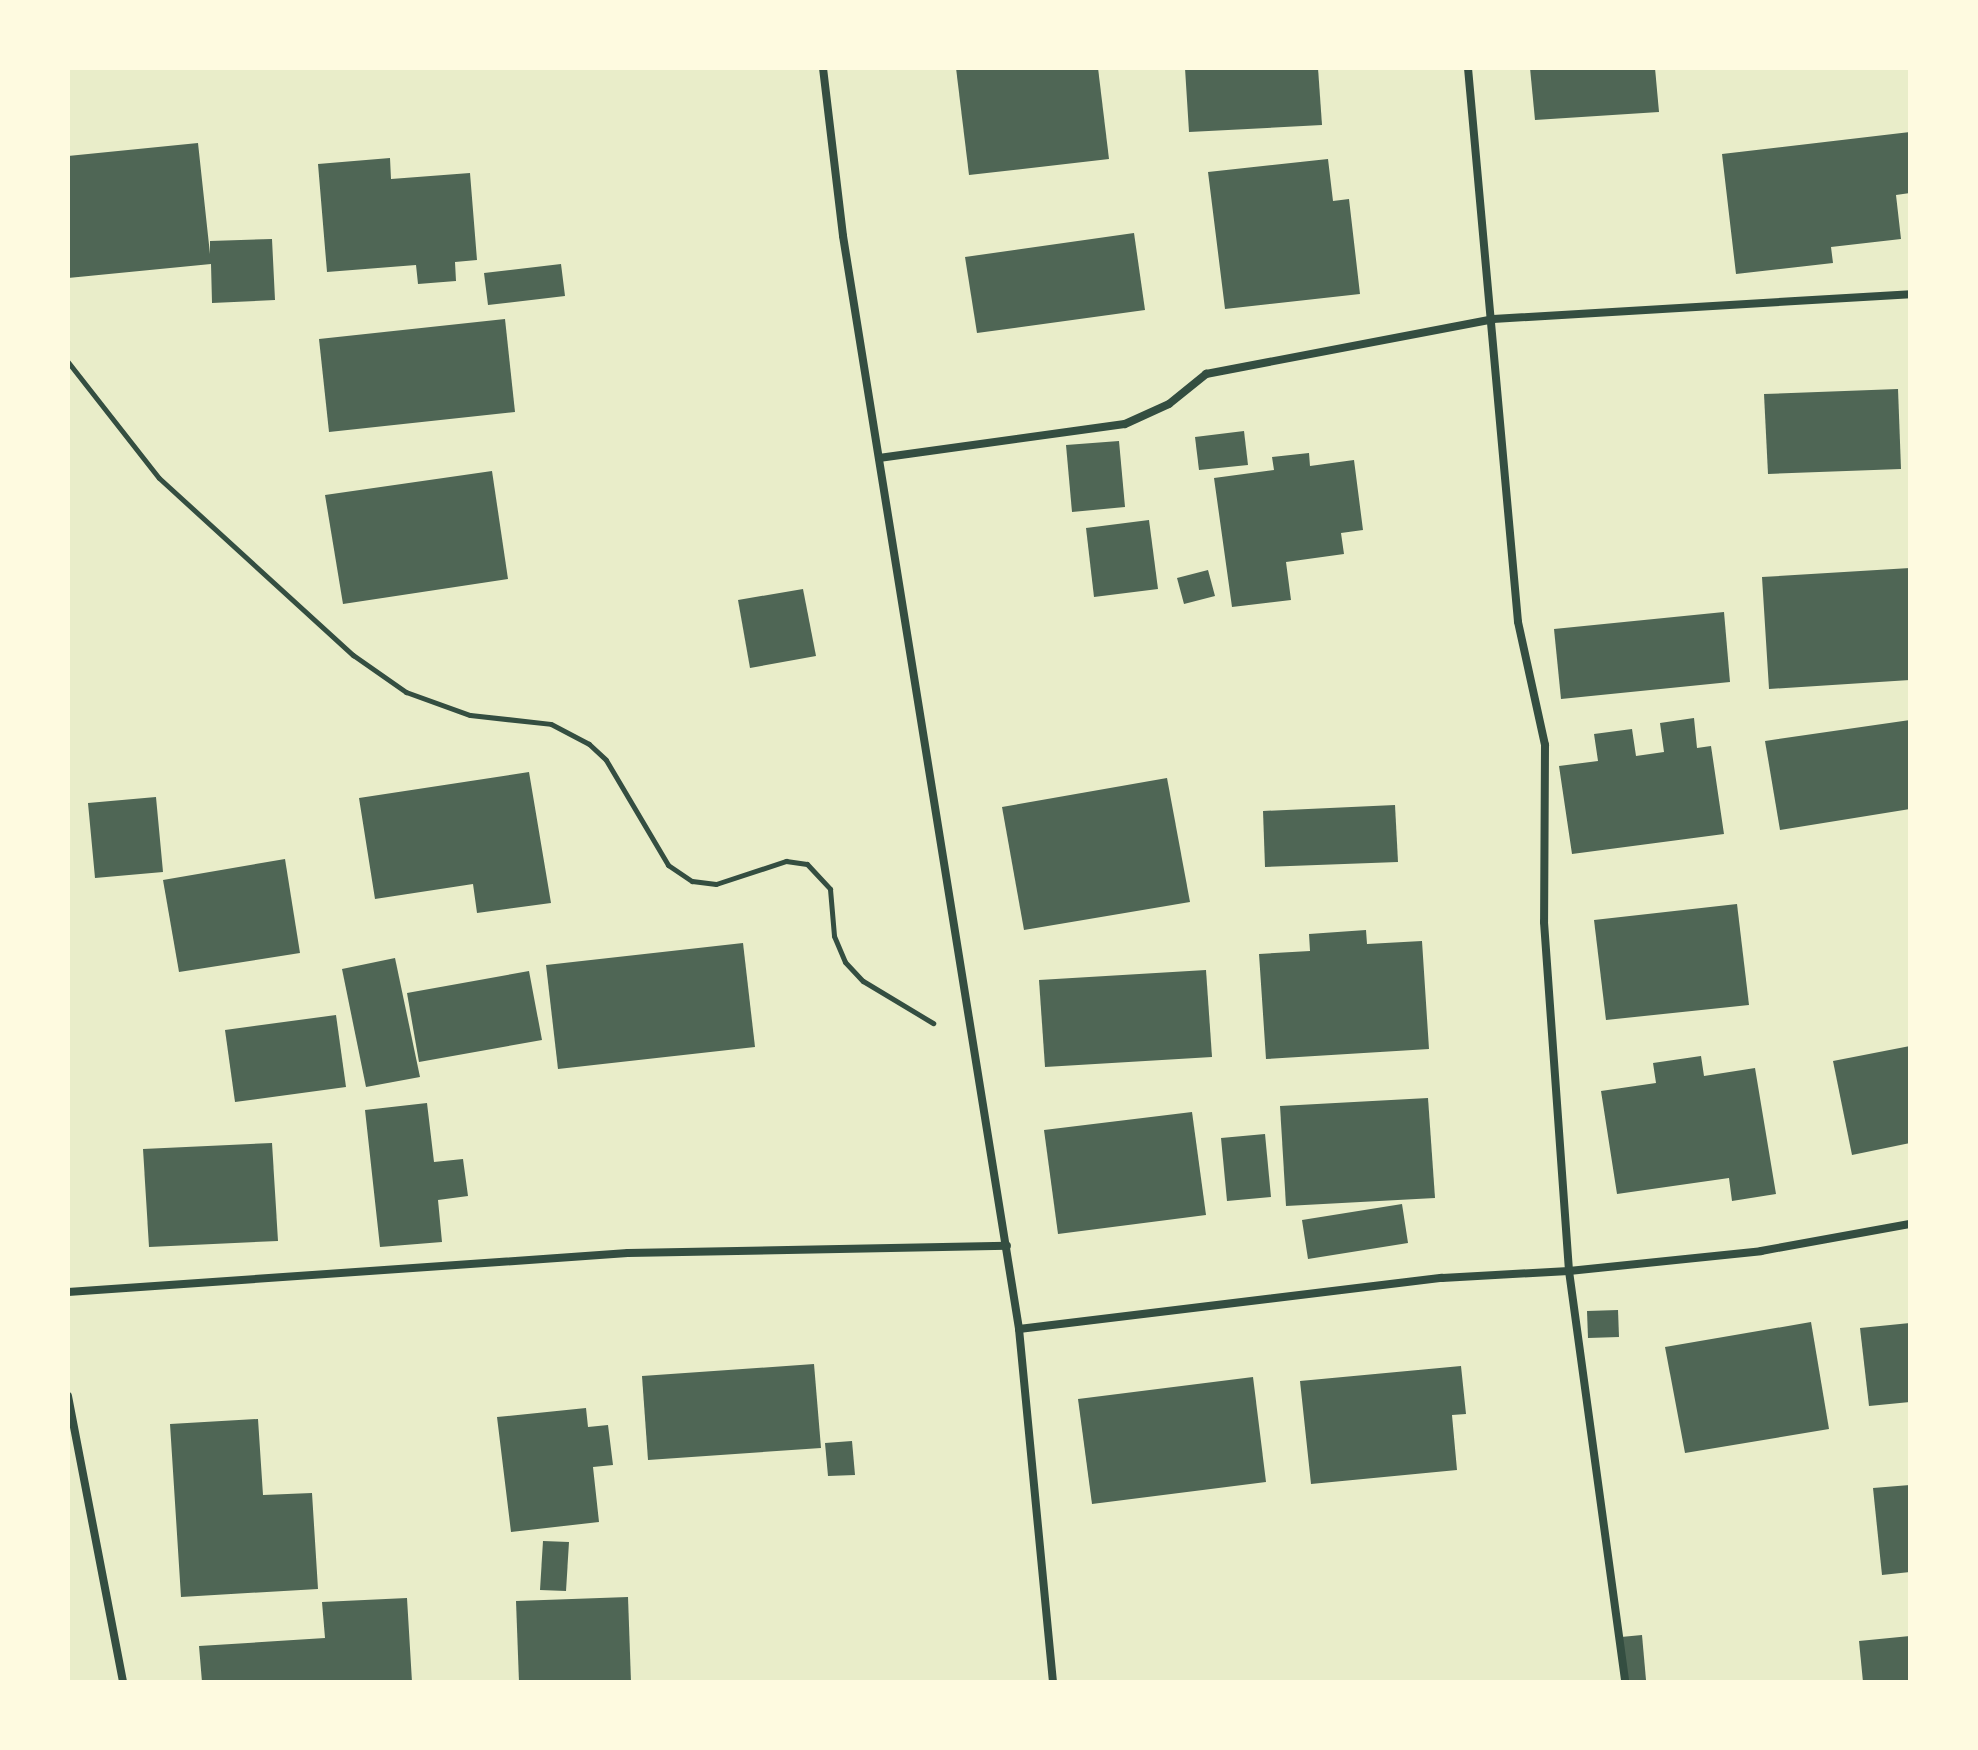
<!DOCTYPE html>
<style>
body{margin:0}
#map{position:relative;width:1978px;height:1750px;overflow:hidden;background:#e9edc9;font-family:"Work Sans",sans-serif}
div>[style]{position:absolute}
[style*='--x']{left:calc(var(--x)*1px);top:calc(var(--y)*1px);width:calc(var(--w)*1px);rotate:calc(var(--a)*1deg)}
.building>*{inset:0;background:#4f6655}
.path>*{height:5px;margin:-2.5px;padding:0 2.5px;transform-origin:2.5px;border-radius:2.5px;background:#344e41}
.minor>*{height:8px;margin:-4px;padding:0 4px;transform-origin:4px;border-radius:4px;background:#344e41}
span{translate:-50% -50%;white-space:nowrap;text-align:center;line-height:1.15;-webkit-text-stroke:7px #fefae0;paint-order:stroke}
.frame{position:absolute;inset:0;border:70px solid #fefae0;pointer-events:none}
</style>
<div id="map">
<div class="building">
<div style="clip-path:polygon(956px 68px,1098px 68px,1109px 159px,969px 175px)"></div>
<div style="clip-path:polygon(1185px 68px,1318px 68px,1322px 125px,1189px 132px)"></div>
<div style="clip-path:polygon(1530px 68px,1655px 68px,1659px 112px,1535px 120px)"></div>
<div style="clip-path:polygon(1910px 132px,1910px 193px,1896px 195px,1901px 239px,1831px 247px,1833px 263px,1736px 274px,1722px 154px)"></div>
<div style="clip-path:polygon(198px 143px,210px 254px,210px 241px,272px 239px,275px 300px,212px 303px,211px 264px,68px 278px,68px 156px)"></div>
<div style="clip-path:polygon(390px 158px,391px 179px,470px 173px,477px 260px,455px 262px,456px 281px,418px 284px,416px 265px,327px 272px,318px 164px)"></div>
<div style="clip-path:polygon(1328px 159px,1333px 201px,1349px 199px,1360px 294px,1225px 309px,1208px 172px)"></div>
<div style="clip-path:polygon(1134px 233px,1145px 310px,977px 333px,965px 257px)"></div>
<div style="clip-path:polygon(561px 264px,565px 296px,488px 305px,484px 273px)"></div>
<div style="clip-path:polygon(505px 319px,515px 412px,329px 432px,319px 339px)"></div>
<div style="clip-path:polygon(1898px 389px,1901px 469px,1768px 474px,1764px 394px)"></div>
<div style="clip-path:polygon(1244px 431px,1248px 465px,1199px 470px,1195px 437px)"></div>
<div style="clip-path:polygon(1119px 441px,1125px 507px,1072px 512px,1066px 445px)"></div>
<div style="clip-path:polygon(1309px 453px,1310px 466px,1354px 460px,1363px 530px,1341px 533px,1344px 554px,1286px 562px,1291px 600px,1232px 607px,1214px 478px,1274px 470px,1272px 457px)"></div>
<div style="clip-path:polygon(492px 471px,508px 579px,343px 604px,325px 495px)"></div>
<div style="clip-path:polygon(1149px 520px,1158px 589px,1094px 597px,1086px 528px)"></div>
<div style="clip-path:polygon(1910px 568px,1910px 680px,1769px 689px,1762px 577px)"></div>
<div style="clip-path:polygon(1208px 570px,1215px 596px,1184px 604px,1177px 578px)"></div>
<div style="clip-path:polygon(803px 589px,816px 656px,750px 668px,738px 600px)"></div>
<div style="clip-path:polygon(1724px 612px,1730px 682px,1561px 699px,1554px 629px)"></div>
<div style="clip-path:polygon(1694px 718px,1697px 748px,1711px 746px,1724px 834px,1572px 854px,1559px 766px,1598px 761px,1594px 734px,1632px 729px,1636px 756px,1664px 752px,1660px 723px)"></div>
<div style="clip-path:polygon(1910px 720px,1910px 809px,1780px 830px,1765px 741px)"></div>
<div style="clip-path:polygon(529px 772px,551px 903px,477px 913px,473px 884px,375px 899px,359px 798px)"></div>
<div style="clip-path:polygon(1167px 778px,1190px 902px,1024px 930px,1002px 807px)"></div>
<div style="clip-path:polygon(156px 797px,163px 872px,95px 878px,88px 803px)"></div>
<div style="clip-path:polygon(1395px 805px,1398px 862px,1265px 867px,1263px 811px)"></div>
<div style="clip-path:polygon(285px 859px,300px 953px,179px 972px,163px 880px)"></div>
<div style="clip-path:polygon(1737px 904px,1749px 1005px,1606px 1020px,1594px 920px)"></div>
<div style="clip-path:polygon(1366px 930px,1367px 944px,1422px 941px,1429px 1049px,1266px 1059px,1259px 954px,1310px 951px,1309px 934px)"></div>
<div style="clip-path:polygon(743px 943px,755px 1047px,558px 1069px,546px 965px)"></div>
<div style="clip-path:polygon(395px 958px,420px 1077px,366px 1087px,342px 969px)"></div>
<div style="clip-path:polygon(1206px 970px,1212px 1057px,1045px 1067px,1039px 980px)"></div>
<div style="clip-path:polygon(529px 971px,542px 1040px,419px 1062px,407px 993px)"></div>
<div style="clip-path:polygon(336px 1015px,346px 1087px,235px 1102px,225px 1030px)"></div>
<div style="clip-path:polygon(1910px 1046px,1910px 1143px,1852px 1155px,1833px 1061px)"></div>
<div style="clip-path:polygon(1701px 1056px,1704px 1076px,1755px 1068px,1776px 1194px,1732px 1201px,1729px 1178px,1617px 1194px,1601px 1091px,1656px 1083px,1653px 1063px)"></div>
<div style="clip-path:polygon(1428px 1098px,1435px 1198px,1286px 1206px,1280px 1106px)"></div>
<div style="clip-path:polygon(427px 1103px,434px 1162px,463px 1159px,468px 1196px,438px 1200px,442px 1242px,380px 1247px,365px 1110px)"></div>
<div style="clip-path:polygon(1192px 1112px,1206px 1215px,1058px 1234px,1044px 1130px)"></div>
<div style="clip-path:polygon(1265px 1134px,1271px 1197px,1227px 1201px,1221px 1138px)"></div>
<div style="clip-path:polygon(272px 1143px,278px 1241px,149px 1247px,143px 1149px)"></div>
<div style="clip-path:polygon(1402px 1204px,1408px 1243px,1308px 1259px,1302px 1220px)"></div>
<div style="clip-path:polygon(1618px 1310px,1619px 1337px,1588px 1338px,1587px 1311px)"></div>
<div style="clip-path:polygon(1811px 1322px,1829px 1429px,1685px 1453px,1665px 1347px)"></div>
<div style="clip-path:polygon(1910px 1323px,1910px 1402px,1869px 1406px,1860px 1328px)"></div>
<div style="clip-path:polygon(814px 1364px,821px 1448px,648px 1460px,642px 1376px)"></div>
<div style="clip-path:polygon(1461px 1366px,1466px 1414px,1452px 1415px,1457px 1470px,1311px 1484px,1300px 1381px)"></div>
<div style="clip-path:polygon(1253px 1377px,1266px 1482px,1092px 1504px,1078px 1399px)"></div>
<div style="clip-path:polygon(586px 1408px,588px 1427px,608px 1425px,613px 1465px,593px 1467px,599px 1522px,511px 1532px,497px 1417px)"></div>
<div style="clip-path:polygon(258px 1419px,263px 1495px,312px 1493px,318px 1589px,181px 1597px,170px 1424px)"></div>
<div style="clip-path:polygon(852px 1441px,855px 1475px,828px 1476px,825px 1443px)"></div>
<div style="clip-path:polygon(1910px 1485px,1910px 1572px,1882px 1575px,1873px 1488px)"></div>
<div style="clip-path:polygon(543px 1541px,569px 1542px,566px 1591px,540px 1590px)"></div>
<div style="clip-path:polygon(628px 1597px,631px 1682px,519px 1682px,516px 1601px)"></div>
<div style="clip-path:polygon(407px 1598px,412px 1682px,202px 1682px,199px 1646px,325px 1638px,322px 1602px)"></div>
<div style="clip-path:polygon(1642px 1635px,1646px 1680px,1625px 1682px,1621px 1637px)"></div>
<div style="clip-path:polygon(1910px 1636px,1910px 1682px,1863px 1682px,1859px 1641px)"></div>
</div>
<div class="path">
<div style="--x:68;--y:362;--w:147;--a:51.9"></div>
<div style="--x:159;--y:478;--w:263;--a:42.4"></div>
<div style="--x:353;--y:655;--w:65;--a:34.9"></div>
<div style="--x:406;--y:692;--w:68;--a:19.8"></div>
<div style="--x:470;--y:715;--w:81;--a:6.3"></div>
<div style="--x:551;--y:724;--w:43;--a:27.8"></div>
<div style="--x:589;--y:744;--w:23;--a:43"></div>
<div style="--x:606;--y:760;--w:122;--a:59.4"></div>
<div style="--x:668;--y:865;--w:29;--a:34"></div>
<div style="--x:692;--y:881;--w:24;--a:7"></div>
<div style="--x:716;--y:884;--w:74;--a:-18.2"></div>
<div style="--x:786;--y:861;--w:21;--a:8"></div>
<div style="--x:807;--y:864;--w:34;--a:47"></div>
<div style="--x:830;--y:889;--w:47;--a:85.1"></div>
<div style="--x:834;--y:936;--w:28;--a:67"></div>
<div style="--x:845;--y:962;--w:26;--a:47"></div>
<div style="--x:863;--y:981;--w:82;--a:31"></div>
</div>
<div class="minor">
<div style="--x:823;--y:68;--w:169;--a:83.2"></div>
<div style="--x:843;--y:236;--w:1107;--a:80.85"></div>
<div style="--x:1019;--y:1329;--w:355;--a:84.5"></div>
<div style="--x:1468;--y:68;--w:556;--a:84.84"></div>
<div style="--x:1518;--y:622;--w:126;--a:77.6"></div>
<div style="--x:1545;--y:745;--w:177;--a:90.3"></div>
<div style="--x:1544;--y:922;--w:350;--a:85.9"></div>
<div style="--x:1569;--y:1271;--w:193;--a:-5.9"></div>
<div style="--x:1761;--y:1251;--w:151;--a:-10.3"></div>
<div style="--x:879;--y:458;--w:248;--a:-7.9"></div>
<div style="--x:1125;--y:424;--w:48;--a:-24.4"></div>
<div style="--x:1169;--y:404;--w:48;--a:-39"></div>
<div style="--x:1206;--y:374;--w:292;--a:-10.8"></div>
<div style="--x:1493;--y:319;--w:418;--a:-3.4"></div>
<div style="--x:68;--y:1292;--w:561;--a:-3.98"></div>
<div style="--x:628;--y:1253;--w:379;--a:-1.1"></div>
<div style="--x:1019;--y:1329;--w:426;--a:-6.9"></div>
<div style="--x:1442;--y:1278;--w:127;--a:-3.2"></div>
<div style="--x:1569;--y:1271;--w:415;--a:82.2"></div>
<div style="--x:68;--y:1396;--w:291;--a:79.1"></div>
</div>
<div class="frame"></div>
</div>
